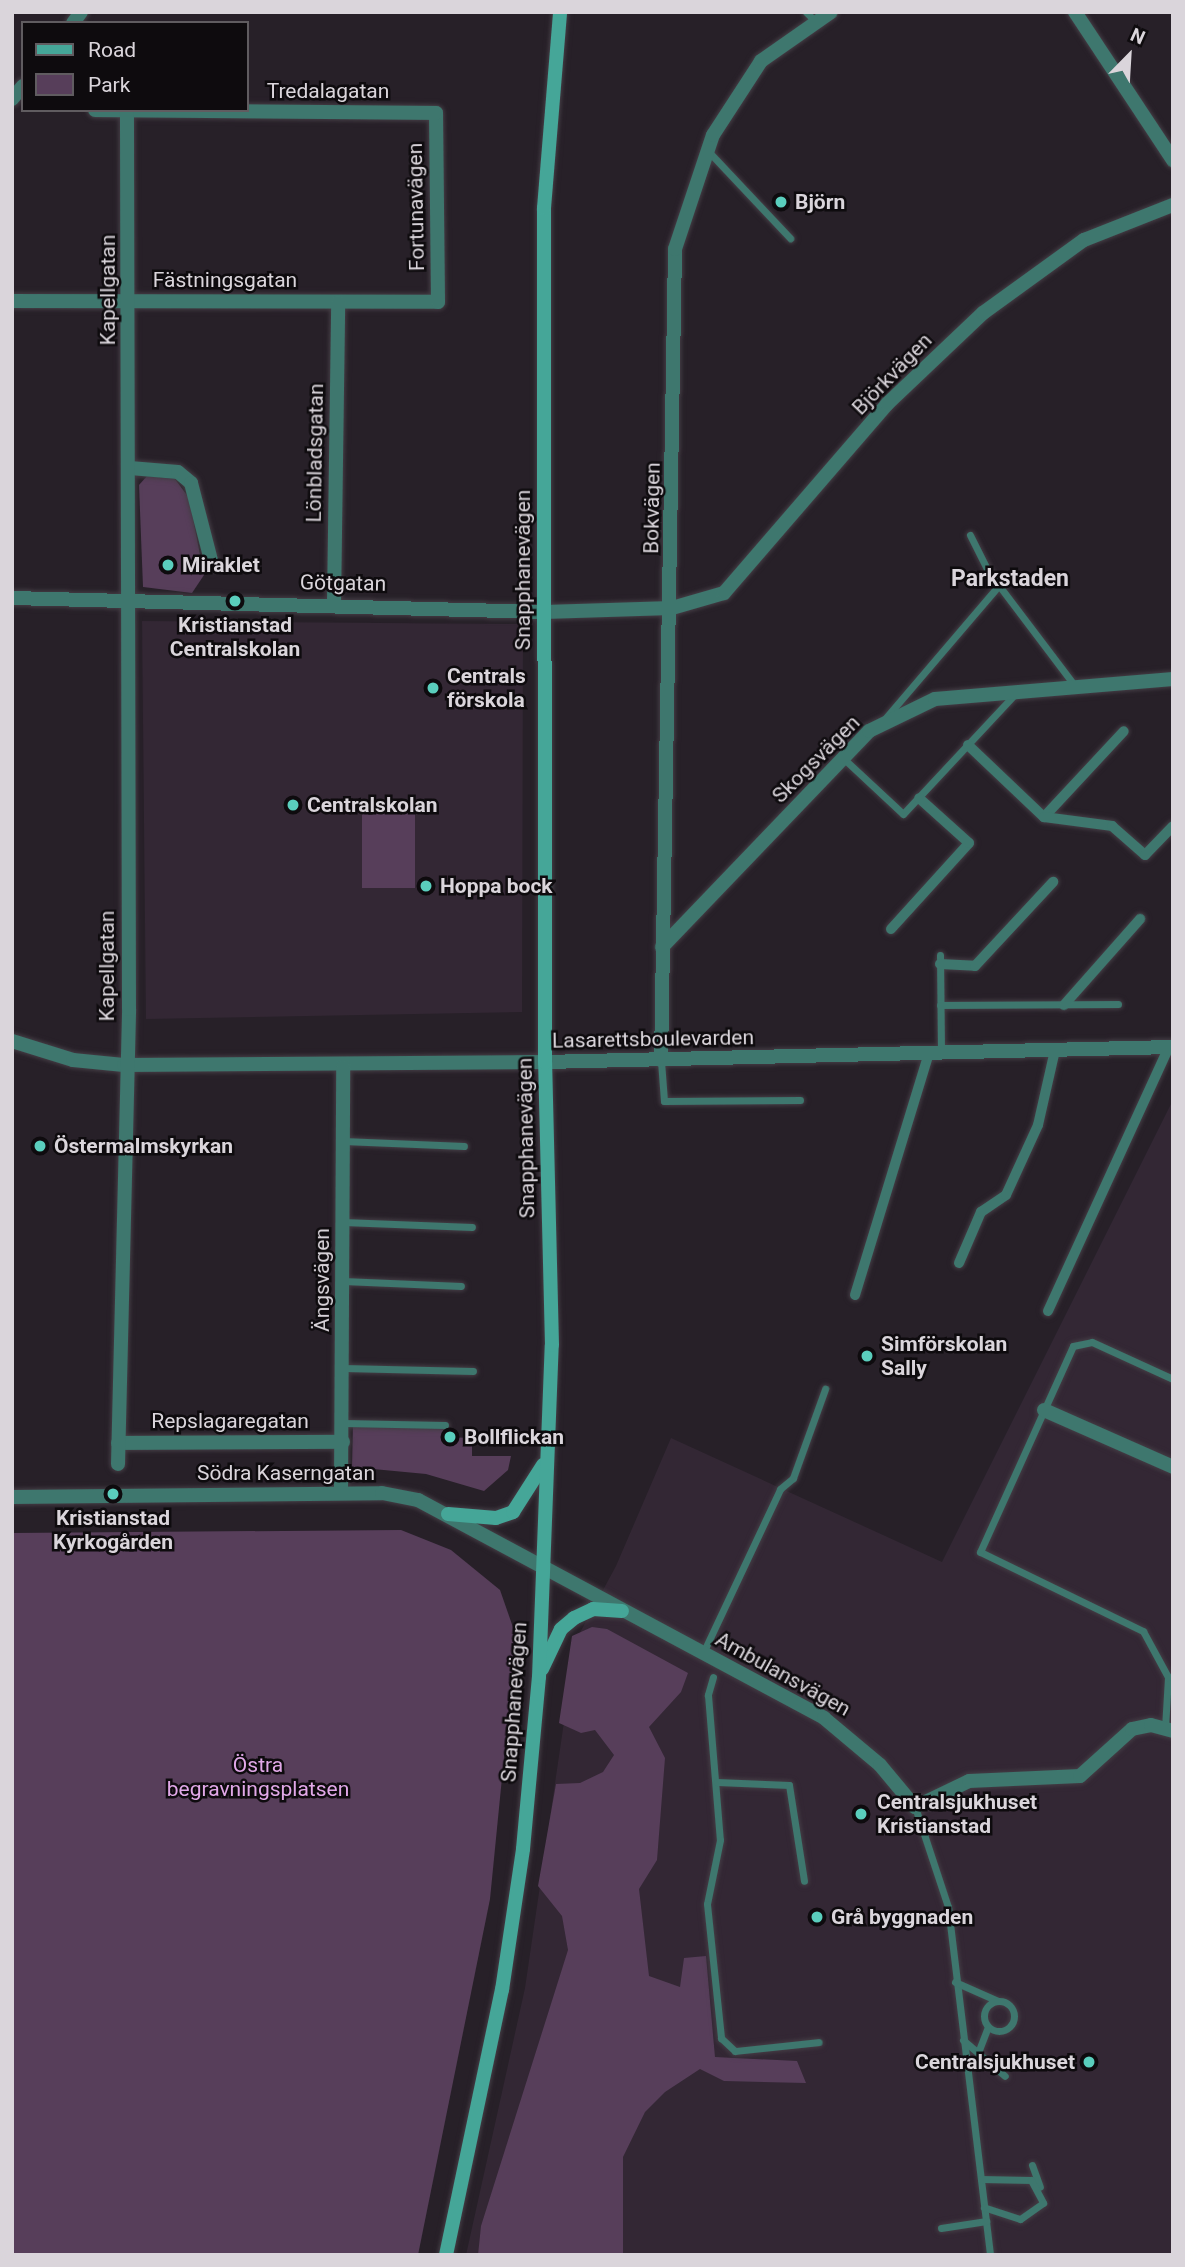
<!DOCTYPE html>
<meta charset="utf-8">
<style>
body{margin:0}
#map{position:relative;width:1185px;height:2267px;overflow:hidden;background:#272028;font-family:Roboto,sans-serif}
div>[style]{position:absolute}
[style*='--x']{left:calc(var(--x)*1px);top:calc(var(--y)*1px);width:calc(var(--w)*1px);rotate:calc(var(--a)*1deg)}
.built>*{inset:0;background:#332734}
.green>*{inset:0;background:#573e5a}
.roads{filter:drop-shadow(0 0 2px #443d45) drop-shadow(0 0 2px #443d45)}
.service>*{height:7px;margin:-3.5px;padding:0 3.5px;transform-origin:3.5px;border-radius:3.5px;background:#3e776e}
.service>.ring{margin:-3.5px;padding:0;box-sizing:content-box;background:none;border:7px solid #3e776e;border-radius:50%}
.pedestrian>*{height:10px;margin:-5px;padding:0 5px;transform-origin:5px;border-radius:5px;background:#3e776e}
.minor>*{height:14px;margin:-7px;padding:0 7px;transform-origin:7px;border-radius:7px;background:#3e776e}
.tertiary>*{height:14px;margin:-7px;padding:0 7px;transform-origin:7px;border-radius:7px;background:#3e776e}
.secondary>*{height:14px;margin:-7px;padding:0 7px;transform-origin:7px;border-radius:7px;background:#45a698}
.dots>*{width:19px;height:19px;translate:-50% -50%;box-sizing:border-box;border:4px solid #0e0b0e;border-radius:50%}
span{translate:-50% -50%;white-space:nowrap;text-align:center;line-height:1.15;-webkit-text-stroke:5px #0e0b0e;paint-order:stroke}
.street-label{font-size:21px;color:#dad5db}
.poi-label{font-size:21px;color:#dad5db;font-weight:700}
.left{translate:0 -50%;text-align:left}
.right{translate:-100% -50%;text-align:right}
.park-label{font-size:21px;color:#e1a8e8}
.neighbourhood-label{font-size:23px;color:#dad5db;font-weight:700}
.frame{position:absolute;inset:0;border:14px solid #dad5db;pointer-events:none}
.legend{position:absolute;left:21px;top:21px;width:228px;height:91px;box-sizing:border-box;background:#0e0b0e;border:2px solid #605c60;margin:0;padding:9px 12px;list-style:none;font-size:21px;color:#dad5db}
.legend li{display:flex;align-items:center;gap:14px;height:35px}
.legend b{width:35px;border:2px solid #605c60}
.north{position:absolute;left:1094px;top:21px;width:70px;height:70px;-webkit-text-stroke:5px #0e0b0e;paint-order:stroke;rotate:24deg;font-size:19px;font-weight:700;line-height:28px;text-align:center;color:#dad5db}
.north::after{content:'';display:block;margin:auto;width:24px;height:32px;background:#dad5db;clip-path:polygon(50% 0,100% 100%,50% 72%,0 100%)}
</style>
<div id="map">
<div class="built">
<div style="clip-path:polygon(142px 621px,523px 624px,522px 1012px,146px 1019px)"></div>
<div style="clip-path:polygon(1173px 1100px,1173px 2255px,466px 2255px,525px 1988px,576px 1640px,616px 1566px,671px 1438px,942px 1562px)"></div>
</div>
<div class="green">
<div style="clip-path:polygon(147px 476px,175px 479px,189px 498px,204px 575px,192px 593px,143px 587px,139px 485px)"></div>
<div style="clip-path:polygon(362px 811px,415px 811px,415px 888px,362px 888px)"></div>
<div style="clip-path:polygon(353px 1423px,445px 1425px,445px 1437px,472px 1438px,472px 1456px,511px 1456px,508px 1470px,484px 1491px,426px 1474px,352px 1467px)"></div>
<div style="clip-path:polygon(401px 1530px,451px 1550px,500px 1590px,516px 1636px,490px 1899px,418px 2255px,12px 2255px,12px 1533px)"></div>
<div style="clip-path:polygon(592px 1627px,607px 1629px,688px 1673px,681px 1692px,649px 1727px,665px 1758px,657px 1860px,639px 1889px,649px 1976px,680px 1987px,684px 1958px,706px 1956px,715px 2057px,797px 2061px,806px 2083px,724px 2081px,700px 2069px,665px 2092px,645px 2112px,623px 2157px,623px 2255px,478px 2255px,481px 2226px,568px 1950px,562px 1916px,538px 1886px,556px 1784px,580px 1783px,603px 1772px,614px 1755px,595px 1730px,581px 1733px,559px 1723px,572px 1636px)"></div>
</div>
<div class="roads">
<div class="service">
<div style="--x:806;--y:12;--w:14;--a:45"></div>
<div style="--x:708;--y:151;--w:120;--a:46.7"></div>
<div style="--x:970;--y:535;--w:40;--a:63.4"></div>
<div style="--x:988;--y:571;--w:144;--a:52.9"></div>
<div style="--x:883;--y:721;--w:179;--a:-49.5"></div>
<div style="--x:843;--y:758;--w:82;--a:43"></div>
<div style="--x:903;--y:814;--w:163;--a:-47"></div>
<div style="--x:940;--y:955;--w:97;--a:89.4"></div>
<div style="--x:940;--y:1005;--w:178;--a:-0.3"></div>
<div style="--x:661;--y:1061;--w:40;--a:85.7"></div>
<div style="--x:664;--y:1101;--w:136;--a:-0.4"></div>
<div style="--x:343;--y:1141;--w:121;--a:2.4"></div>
<div style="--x:343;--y:1222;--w:129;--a:2.2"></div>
<div style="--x:343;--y:1281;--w:118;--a:2.4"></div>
<div style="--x:343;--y:1368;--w:130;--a:1.3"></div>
<div style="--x:343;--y:1423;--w:102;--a:1.1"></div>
<div style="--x:703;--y:1653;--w:181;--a:-64.8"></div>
<div style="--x:780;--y:1489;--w:17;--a:-40"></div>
<div style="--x:793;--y:1478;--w:95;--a:-70.2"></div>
<div style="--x:713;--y:1677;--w:19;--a:106"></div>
<div style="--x:708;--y:1695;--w:145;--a:85.3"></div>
<div style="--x:720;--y:1840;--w:65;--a:101.5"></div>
<div style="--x:707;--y:1904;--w:135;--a:84"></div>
<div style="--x:721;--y:2038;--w:19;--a:43"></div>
<div style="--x:735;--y:2051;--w:84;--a:-6.1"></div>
<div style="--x:1165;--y:1728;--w:51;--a:-86.6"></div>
<div style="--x:1168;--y:1677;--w:52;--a:-118.5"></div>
<div style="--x:1143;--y:1631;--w:181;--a:-154.1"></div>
<div style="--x:980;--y:1552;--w:226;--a:-65.7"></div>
<div style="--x:1073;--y:1346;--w:19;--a:-12"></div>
<div style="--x:1092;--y:1342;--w:89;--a:24.6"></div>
<div style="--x:717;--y:1782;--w:72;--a:2.4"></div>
<div style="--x:789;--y:1785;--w:97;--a:81.1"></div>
<div style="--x:915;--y:1807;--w:105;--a:71.7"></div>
<div style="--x:948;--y:1907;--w:351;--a:83.1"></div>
<div style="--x:955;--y:1982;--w:47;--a:23.8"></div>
<div class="ring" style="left:984px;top:2001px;width:23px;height:23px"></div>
<div style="--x:963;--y:2040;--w:55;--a:40.6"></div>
<div style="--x:979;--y:2050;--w:25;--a:-69"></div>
<div style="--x:1032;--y:2165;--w:23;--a:70"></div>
<div style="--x:981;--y:2179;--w:50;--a:1.1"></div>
<div style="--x:1031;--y:2180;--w:26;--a:62"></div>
<div style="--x:1043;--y:2203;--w:28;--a:145"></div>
<div style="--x:1020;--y:2219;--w:38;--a:-162"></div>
<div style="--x:941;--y:2228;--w:46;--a:-8.8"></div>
</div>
<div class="pedestrian">
<div style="--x:968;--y:745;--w:105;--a:43.5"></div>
<div style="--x:1044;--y:817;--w:117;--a:-47.1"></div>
<div style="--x:1044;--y:817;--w:69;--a:7.5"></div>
<div style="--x:1112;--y:826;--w:44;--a:41.3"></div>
<div style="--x:1145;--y:855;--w:40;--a:-46"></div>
<div style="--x:891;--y:929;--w:116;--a:-47.8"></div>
<div style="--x:969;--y:843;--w:67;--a:-138"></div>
<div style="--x:940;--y:964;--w:35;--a:3"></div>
<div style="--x:975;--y:966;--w:115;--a:-47.1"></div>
<div style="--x:1064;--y:1005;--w:115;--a:-48.5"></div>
<div style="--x:959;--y:1263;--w:56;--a:-66.7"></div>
<div style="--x:981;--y:1212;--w:30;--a:-34"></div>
<div style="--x:1006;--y:1195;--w:77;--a:-65.4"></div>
<div style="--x:1038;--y:1125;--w:77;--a:-77.2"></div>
<div style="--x:855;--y:1295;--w:253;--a:-73"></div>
<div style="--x:1048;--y:1311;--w:290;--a:-65.4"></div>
</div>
<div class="minor">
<div style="--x:1075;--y:12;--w:178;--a:56.5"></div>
<div style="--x:73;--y:23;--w:14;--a:-54"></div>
<div style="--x:12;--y:99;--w:17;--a:-50"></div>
<div style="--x:12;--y:301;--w:426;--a:0.1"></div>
<div style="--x:438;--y:302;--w:189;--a:-90.6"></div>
<div style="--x:436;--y:113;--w:341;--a:-179.5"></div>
<div style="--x:130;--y:468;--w:48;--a:4.8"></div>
<div style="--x:178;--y:472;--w:17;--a:40"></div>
<div style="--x:191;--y:483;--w:84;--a:75.5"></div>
<div style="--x:334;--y:604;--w:302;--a:-89.2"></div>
<div style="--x:544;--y:612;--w:128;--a:-1.8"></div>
<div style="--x:672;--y:608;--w:54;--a:-16.1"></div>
<div style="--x:724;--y:593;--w:250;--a:-49.2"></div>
<div style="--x:887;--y:404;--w:132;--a:-43.5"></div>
<div style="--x:983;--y:313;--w:125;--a:-35.9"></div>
<div style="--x:1084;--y:240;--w:96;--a:-21.5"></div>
<div style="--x:662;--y:947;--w:299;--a:-46.2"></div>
<div style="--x:869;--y:731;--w:73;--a:-25.9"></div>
<div style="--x:935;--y:699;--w:239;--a:-4.8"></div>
<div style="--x:12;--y:1041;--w:64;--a:17.3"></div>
<div style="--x:73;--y:1060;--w:51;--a:5.6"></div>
<div style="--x:124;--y:1065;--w:421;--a:-0.4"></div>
<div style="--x:661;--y:1060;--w:811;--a:-89.01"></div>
<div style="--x:675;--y:249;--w:120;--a:-71.6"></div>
<div style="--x:713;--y:135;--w:88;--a:-57"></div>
<div style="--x:761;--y:61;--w:85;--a:-35"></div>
<div style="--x:1044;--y:1410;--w:141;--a:23.8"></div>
<div style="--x:118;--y:1443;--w:225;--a:-0.3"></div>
<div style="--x:118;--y:1464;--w:455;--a:-88.6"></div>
<div style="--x:129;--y:1009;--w:897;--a:-90.13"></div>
<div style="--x:341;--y:1492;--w:425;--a:-89.7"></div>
<div style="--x:12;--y:1497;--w:370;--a:-0.6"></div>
<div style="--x:382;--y:1493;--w:37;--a:11"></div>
<div style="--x:418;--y:1500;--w:461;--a:28.2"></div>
<div style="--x:824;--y:1718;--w:73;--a:40"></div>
<div style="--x:880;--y:1765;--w:55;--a:50.2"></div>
<div style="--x:915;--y:1807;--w:60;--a:-25.7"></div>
<div style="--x:969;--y:1781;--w:111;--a:-2.6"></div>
<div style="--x:1080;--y:1776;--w:70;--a:-42.1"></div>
<div style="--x:1132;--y:1729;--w:19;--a:-12"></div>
<div style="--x:1151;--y:1725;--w:23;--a:15"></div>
</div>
<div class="tertiary">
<div style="--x:12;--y:598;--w:532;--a:1.51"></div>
<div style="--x:545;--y:1062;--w:628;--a:-1.37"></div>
</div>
<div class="secondary">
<div style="--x:448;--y:1514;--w:48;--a:4.8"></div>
<div style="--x:496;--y:1518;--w:18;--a:-19"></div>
<div style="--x:513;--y:1512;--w:56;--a:-57.4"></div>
<div style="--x:542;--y:1669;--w:44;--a:-64.6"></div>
<div style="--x:561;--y:1629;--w:17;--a:-40"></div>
<div style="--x:574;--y:1618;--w:21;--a:-25"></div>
<div style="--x:593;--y:1609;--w:29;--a:4"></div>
<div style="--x:446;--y:2255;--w:271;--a:-78.1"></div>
<div style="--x:502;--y:1990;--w:143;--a:-81.5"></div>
<div style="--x:523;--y:1849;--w:173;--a:-84.7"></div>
<div style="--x:539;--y:1677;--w:332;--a:-87.8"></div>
<div style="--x:552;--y:1345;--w:283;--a:-91.4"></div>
<div style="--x:545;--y:1062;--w:854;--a:-90.07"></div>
<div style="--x:544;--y:208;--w:197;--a:-85.3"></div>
</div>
</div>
<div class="dots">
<div style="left:781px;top:202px;background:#5acebd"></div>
<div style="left:168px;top:565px;background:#5acebd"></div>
<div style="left:235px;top:601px;background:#5acebd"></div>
<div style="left:433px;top:688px;background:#5acebd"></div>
<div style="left:293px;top:805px;background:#5acebd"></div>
<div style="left:426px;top:886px;background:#5acebd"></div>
<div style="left:40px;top:1146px;background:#5acebd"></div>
<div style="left:867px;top:1356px;background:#5acebd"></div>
<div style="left:450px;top:1437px;background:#5acebd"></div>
<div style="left:113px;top:1494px;background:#5acebd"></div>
<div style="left:861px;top:1814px;background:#5acebd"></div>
<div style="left:817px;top:1917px;background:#5acebd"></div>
<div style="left:1089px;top:2062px;background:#5acebd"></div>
</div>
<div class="street-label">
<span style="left:328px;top:91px">Tredalagatan</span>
<span style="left:416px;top:207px;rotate:-91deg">Fortunavägen</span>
<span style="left:225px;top:280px">Fästningsgatan</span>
<span style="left:108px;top:290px;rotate:-90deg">Kapellgatan</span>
<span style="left:892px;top:374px;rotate:-46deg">Björkvägen</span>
<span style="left:315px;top:453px;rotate:-89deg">Lönbladsgatan</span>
<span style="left:652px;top:508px;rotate:-89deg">Bokvägen</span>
<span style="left:523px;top:570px;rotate:-90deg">Snapphanevägen</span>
<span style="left:343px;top:583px;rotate:1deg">Götgatan</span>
<span style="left:816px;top:759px;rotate:-45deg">Skogsvägen</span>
<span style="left:107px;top:966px;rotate:-90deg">Kapellgatan</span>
<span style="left:653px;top:1039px;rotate:-1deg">Lasarettsboulevarden</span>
<span style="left:526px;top:1138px;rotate:-91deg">Snapphanevägen</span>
<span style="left:322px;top:1280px;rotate:-90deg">Ängsvägen</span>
<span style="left:230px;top:1421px">Repslagaregatan</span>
<span style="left:286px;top:1473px">Södra Kaserngatan</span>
<span style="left:783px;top:1674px;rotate:29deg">Ambulansvägen</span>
<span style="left:514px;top:1702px;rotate:-86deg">Snapphanevägen</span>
</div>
<div class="poi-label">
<span class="left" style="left:795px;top:202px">Björn</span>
<span class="left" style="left:182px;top:565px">Miraklet</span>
<span style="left:235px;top:637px">Kristianstad<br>Centralskolan</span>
<span class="left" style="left:447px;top:688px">Centrals<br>förskola</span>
<span class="left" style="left:307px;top:805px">Centralskolan</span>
<span class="left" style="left:440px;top:886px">Hoppa bock</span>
<span class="left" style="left:54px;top:1146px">Östermalmskyrkan</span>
<span class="left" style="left:881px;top:1356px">Simförskolan<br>Sally</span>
<span class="left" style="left:464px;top:1437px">Bollflickan</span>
<span style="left:113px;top:1530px">Kristianstad<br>Kyrkogården</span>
<span class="left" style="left:877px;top:1814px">Centralsjukhuset<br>Kristianstad</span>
<span class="left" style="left:831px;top:1917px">Grå byggnaden</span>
<span class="right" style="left:1075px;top:2062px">Centralsjukhuset</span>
</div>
<div class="park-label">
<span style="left:258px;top:1777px">Östra<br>begravningsplatsen</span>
</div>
<div class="neighbourhood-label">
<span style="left:1010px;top:579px">Parkstaden</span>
</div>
<div class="frame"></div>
<ul class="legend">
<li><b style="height:9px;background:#45a698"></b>Road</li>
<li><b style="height:19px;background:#573e5a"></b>Park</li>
</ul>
<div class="north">N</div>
</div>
